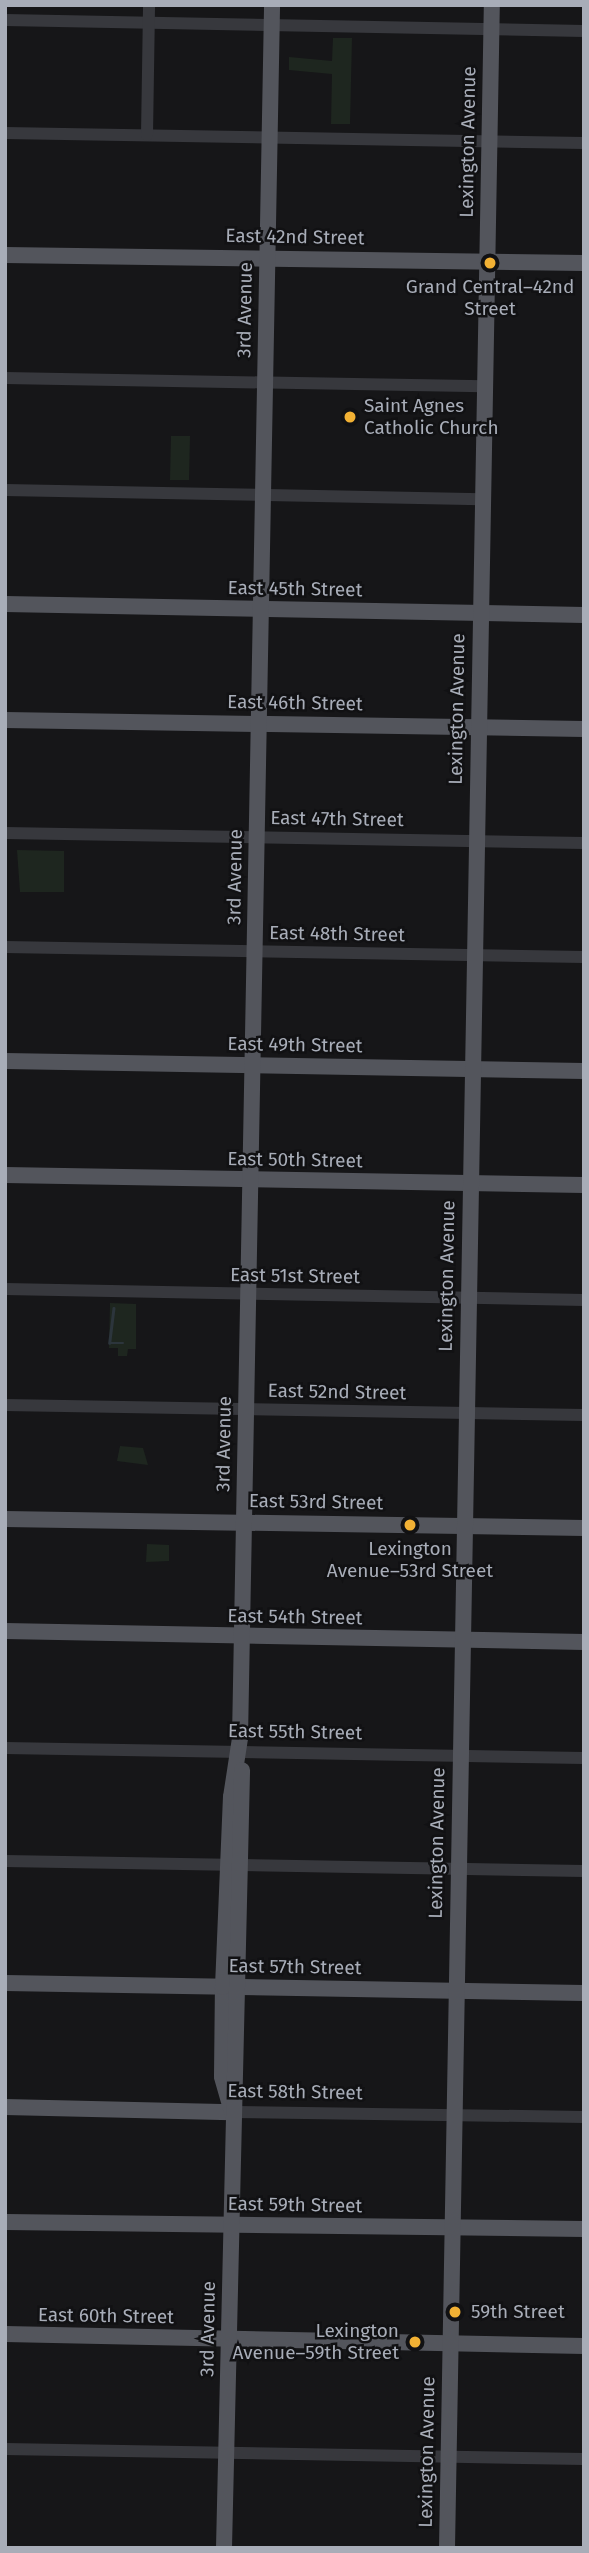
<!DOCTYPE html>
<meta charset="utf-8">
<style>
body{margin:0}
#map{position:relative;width:589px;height:2553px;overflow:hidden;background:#161618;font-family:"Fira Sans",sans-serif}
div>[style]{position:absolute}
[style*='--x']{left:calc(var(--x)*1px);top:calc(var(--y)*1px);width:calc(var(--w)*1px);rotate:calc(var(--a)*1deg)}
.green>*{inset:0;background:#1e261f}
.stream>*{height:2.5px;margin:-1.25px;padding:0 1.25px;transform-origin:1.25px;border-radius:1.25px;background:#2c353c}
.minor>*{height:12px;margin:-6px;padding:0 6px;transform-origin:6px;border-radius:6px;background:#37383d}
.major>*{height:16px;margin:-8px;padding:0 8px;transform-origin:8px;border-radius:8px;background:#53555c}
.dots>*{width:19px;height:19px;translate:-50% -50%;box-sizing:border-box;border:4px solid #111113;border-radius:50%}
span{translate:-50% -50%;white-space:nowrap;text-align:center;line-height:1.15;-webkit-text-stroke:5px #111113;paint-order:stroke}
.street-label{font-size:19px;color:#a8adb8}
.poi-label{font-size:19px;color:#a8adb8}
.left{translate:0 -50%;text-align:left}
.right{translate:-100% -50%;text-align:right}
.frame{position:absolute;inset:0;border:7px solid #a8adb8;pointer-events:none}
</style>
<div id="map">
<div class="green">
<div style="clip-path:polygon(333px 38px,352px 38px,350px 124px,331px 124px,332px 74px,289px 70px,289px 57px,332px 61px)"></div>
<div style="clip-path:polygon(171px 436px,190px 436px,189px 480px,170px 480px)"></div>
<div style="clip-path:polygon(17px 850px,64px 851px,64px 892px,20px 892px)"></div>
<div style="clip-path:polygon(110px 1303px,136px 1304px,136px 1349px,128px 1349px,127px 1356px,118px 1356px,118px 1348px,109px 1348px)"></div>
<div style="clip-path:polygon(120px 1446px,143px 1448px,148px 1465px,117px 1461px)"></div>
<div style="clip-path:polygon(147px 1544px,169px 1545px,169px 1561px,146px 1562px)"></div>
</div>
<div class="stream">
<div style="--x:114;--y:1308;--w:35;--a:97"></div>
<div style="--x:110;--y:1343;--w:13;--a:0"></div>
</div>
<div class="minor">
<div style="--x:5;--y:20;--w:579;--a:1.09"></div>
<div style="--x:5;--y:133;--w:579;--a:0.99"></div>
<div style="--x:147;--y:135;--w:130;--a:-89.1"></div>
<div style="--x:5;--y:378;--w:479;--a:1"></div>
<div style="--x:5;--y:490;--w:477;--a:1.1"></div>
<div style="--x:5;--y:833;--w:579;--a:0.99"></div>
<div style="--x:5;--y:947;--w:579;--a:0.99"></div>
<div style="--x:5;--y:1289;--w:579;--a:1.09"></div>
<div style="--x:5;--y:1405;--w:579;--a:0.99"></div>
<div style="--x:5;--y:1748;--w:579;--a:0.99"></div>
<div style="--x:5;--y:1861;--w:579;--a:0.99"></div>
<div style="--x:232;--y:2112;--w:352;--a:0.8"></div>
<div style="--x:5;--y:2449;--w:579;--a:0.99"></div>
</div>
<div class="major">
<div style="--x:5;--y:255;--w:579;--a:0.79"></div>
<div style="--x:5;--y:604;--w:579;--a:1.09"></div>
<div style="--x:5;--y:720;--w:579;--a:0.89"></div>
<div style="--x:5;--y:1061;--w:579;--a:0.99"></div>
<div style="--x:5;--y:1175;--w:579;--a:0.99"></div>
<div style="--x:5;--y:1519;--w:579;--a:0.89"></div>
<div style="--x:5;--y:1631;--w:579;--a:1.09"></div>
<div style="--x:5;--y:1983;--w:579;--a:0.99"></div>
<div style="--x:5;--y:2107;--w:227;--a:1.3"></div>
<div style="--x:232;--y:2112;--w:37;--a:-106"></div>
<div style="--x:222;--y:2076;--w:89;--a:-89.4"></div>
<div style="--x:223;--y:1987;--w:190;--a:-87.6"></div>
<div style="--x:231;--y:1797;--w:60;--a:-81.3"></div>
<div style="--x:240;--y:1738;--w:1733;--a:-88.94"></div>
<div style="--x:5;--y:2222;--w:579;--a:0.69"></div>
<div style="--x:5;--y:2334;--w:579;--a:1.19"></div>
<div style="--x:224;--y:2548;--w:778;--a:-88.67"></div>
<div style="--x:447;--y:2548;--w:2543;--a:-88.99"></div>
</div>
<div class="dots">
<div style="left:490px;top:263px;background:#f2b134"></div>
<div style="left:350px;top:417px;background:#f2b134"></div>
<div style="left:410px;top:1525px;background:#f2b134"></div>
<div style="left:455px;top:2312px;background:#f2b134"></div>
<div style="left:415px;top:2342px;background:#f2b134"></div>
</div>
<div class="street-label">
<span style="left:468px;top:142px;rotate:-89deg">Lexington Avenue</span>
<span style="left:295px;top:237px;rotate:1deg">East 42nd Street</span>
<span style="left:245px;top:310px;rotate:-89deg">3rd Avenue</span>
<span style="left:295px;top:589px;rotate:1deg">East 45th Street</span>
<span style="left:295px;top:703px;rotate:1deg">East 46th Street</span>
<span style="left:457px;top:709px;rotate:-89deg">Lexington Avenue</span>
<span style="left:337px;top:819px;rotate:1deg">East 47th Street</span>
<span style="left:235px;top:877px;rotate:-89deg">3rd Avenue</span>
<span style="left:337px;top:934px;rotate:1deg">East 48th Street</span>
<span style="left:295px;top:1045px;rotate:1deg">East 49th Street</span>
<span style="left:295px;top:1160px;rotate:1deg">East 50th Street</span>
<span style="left:295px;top:1276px;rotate:1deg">East 51st Street</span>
<span style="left:447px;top:1276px;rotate:-89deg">Lexington Avenue</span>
<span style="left:337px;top:1392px;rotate:1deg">East 52nd Street</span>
<span style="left:224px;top:1444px;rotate:-89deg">3rd Avenue</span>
<span style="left:316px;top:1502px;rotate:1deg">East 53rd Street</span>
<span style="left:295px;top:1617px;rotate:1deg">East 54th Street</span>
<span style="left:295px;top:1732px;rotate:1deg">East 55th Street</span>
<span style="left:437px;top:1843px;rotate:-89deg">Lexington Avenue</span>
<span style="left:295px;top:1967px;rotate:1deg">East 57th Street</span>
<span style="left:295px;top:2092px;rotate:1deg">East 58th Street</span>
<span style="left:295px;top:2205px;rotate:1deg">East 59th Street</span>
<span style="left:106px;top:2316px;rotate:1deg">East 60th Street</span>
<span style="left:208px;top:2329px;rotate:-89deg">3rd Avenue</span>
<span style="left:427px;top:2452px;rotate:-89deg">Lexington Avenue</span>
</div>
<div class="poi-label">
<span style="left:490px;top:298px">Grand Central–42nd<br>Street</span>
<span class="left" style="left:364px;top:417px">Saint Agnes<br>Catholic Church</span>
<span style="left:410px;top:1560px">Lexington<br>Avenue–53rd Street</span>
<span class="left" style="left:471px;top:2312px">59th Street</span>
<span class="right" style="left:399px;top:2342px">Lexington<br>Avenue–59th Street</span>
</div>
<div class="frame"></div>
</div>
